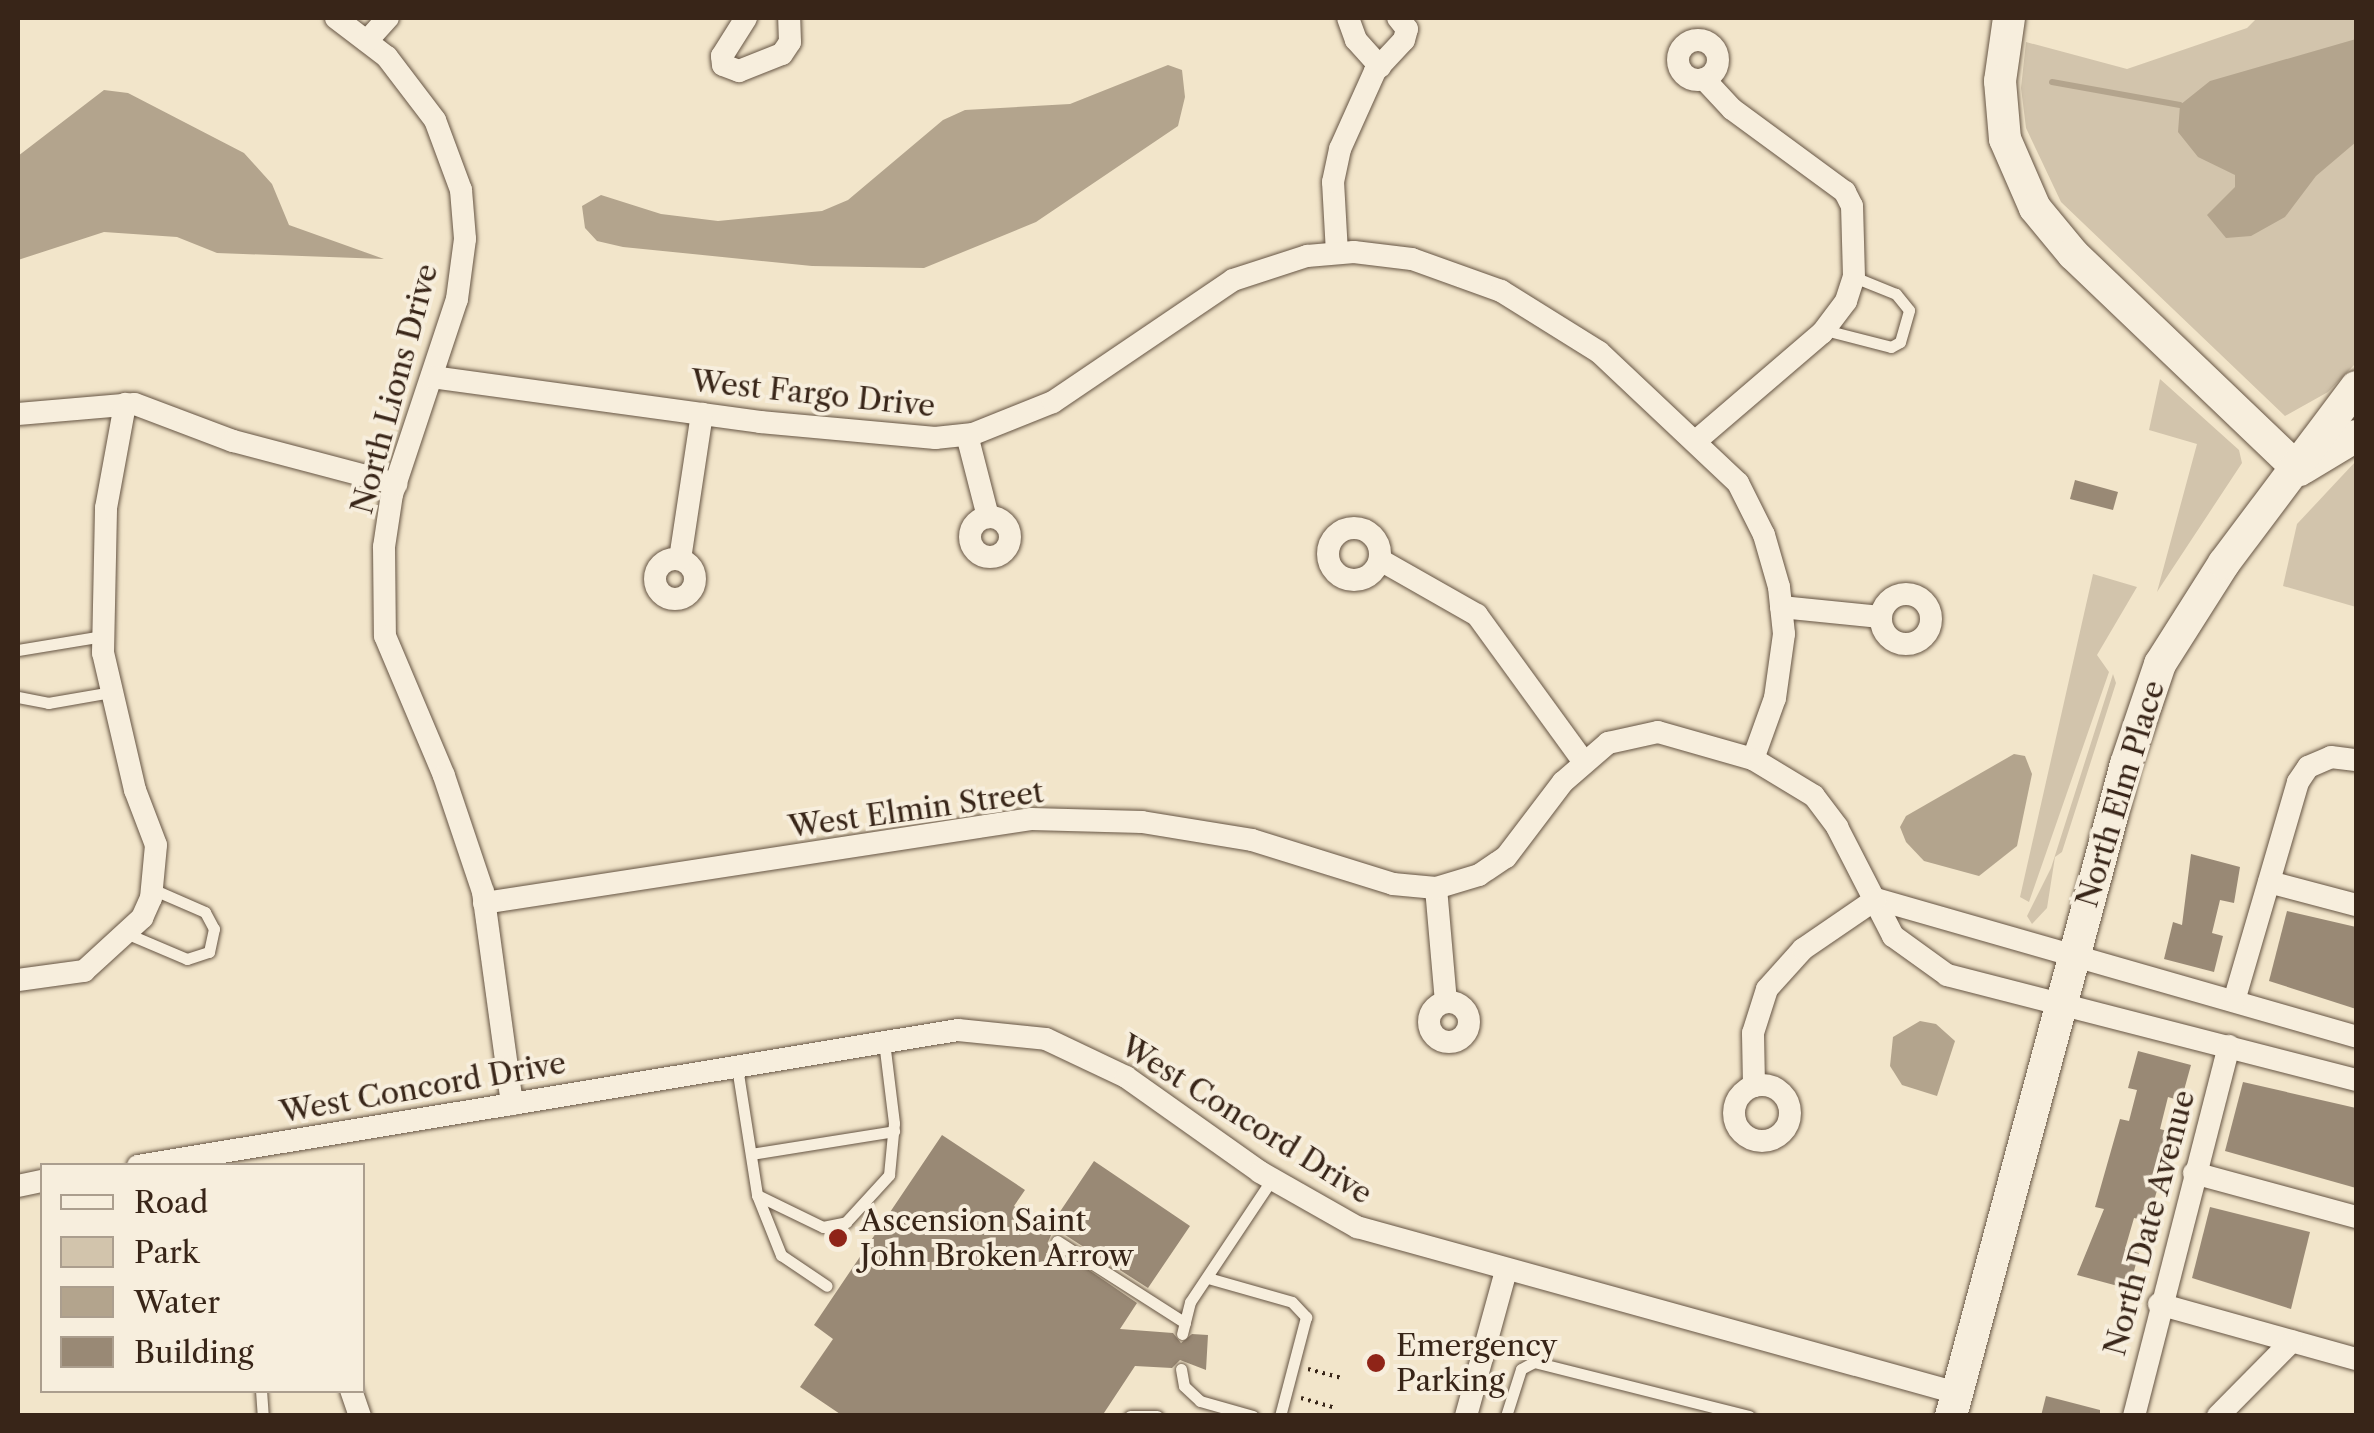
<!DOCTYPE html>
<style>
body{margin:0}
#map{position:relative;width:2374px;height:1433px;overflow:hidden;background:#f2e5ca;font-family:"Libre Caslon Text",serif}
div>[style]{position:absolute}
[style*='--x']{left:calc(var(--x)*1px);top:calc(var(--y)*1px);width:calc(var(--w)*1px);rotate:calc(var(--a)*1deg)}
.green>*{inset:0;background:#d2c4ac}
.water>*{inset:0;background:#b3a48d}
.stream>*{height:6px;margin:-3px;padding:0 3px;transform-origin:3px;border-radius:3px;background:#b3a48d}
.building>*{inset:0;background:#998975}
.path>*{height:4px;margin-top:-2px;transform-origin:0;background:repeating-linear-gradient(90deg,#382518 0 2.5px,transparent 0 7.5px)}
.roads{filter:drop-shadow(0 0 2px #654) drop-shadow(0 0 2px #654)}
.lane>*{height:11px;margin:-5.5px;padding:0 5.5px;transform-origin:5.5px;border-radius:5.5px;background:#f7eedd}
.street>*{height:22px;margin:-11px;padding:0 11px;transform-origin:11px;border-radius:11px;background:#f7eedd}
.street>.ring{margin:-11px;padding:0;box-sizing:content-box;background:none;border:22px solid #f7eedd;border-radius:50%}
.secondary>*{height:32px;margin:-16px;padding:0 16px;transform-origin:16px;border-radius:16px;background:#f7eedd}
.dots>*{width:28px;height:28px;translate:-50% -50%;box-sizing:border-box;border:5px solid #f7eedd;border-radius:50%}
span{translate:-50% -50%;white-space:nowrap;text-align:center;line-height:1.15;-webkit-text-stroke:8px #f7eedd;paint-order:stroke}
.street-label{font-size:30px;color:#382518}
.poi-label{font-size:30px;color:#382518}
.left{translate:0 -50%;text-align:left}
.frame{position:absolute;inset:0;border:20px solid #382518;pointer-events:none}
.legend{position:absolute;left:40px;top:1163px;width:325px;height:230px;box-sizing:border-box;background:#f7eedd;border:2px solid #ab9e8e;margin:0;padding:12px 18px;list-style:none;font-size:30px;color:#382518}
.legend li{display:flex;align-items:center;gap:20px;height:50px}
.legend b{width:50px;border:2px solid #ab9e8e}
</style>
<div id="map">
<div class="green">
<div style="clip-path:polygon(2257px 18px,2356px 18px,2356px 363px,2328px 392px,2285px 416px,2061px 202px,2026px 128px,2021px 88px,2026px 42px,2127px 69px,2247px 28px)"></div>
<div style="clip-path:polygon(2160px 379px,2239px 450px,2242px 463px,2157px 592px,2197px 444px,2149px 430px)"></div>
<div style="clip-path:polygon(2356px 461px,2356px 607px,2283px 586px,2297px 524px)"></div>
<div style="clip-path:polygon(2093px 574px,2137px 587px,2097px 655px,2109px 672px,2029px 902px,2020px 897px)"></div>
<div style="clip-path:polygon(2113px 674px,2116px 683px,2062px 852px,2055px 857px,2047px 908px,2032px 924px,2027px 916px,2051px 868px)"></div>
</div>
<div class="water">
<div style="clip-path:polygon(2356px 39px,2356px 142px,2316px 176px,2285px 217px,2251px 236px,2226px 238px,2207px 215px,2235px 187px,2235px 175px,2198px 157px,2178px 132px,2180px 105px,2210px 81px)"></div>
<div style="clip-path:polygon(1168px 65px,1182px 70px,1185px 97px,1178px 126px,1036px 222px,924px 268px,812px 266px,623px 247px,597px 241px,585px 228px,582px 206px,601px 195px,661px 214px,718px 221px,822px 211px,848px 200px,943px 120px,965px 110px,1070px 104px)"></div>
<div style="clip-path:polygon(104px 90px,128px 93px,244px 153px,272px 184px,289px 225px,384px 259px,217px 253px,177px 237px,104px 232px,18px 260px,18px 156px)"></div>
<div style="clip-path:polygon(2014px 754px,2025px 756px,2032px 774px,2017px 846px,1979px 876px,1924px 861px,1906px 842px,1900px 827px,1906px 816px)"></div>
<div style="clip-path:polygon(1920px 1021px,1936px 1024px,1955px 1041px,1937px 1096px,1902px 1085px,1890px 1066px,1893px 1037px)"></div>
</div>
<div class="stream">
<div style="--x:2052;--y:82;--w:130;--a:10.2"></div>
</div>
<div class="building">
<div style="clip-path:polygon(2075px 480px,2118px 492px,2113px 510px,2070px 499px)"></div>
<div style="clip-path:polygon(2191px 854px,2240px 867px,2234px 903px,2220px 900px,2212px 933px,2223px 936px,2214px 972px,2164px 959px,2173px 922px,2182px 925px)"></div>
<div style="clip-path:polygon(2287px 911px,2356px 927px,2356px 1009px,2269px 981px)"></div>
<div style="clip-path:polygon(2138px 1051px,2191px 1065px,2181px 1101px,2168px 1097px,2160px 1129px,2174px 1133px,2148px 1221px,2134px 1218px,2125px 1249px,2139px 1253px,2129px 1289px,2077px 1275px,2104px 1209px,2095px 1207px,2120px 1119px,2129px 1121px,2137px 1090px,2128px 1088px)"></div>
<div style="clip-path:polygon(2243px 1082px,2356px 1108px,2356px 1188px,2225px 1151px)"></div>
<div style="clip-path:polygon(942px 1135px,1025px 1190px,1014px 1206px,1049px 1228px,1094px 1161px,1190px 1226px,1148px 1288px,1062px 1233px,1052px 1233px,1048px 1242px,1137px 1303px,1120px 1329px,1173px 1333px,1181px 1343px,1192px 1334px,1208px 1335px,1206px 1370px,1180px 1360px,1172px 1368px,1135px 1366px,1102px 1416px,843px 1416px,800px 1387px,833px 1339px,814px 1325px)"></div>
<div style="clip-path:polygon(2210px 1207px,2310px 1232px,2291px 1309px,2192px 1278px)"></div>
<div style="clip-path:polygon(2046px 1396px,2100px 1410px,2100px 1416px,2041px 1416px)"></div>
</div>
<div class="path">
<div style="--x:1308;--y:1369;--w:34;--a:15"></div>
<div style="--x:1301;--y:1398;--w:33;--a:16"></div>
</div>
<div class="roads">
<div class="lane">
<div style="--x:1825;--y:330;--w:68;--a:14.4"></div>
<div style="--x:1891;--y:347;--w:10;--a:-29"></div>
<div style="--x:1900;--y:342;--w:33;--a:-74"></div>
<div style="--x:1909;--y:310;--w:21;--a:-129"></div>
<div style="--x:1896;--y:294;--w:45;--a:-158"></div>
<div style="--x:18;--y:650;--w:86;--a:-9.4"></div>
<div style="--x:18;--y:697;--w:31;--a:11"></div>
<div style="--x:48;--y:703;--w:65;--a:-9.8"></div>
<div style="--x:128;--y:934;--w:64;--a:23"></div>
<div style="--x:187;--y:959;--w:23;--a:-18"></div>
<div style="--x:209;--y:952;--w:24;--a:-78"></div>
<div style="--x:214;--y:929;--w:19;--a:-118"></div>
<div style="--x:205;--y:912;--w:58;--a:-156.5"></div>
<div style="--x:737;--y:1067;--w:130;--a:81.1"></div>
<div style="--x:757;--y:1195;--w:73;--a:25.9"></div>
<div style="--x:823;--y:1227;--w:24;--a:-12"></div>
<div style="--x:846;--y:1222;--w:64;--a:-47.5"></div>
<div style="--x:889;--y:1175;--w:52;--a:-84.5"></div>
<div style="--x:894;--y:1123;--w:82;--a:-97"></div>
<div style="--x:751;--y:1154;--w:145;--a:-9.1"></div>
<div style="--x:757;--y:1195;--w:65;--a:68.2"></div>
<div style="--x:781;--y:1255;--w:55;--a:34"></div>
<div style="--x:1057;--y:1241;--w:152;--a:32.6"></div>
<div style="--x:1208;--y:1278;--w:87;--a:15.9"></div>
<div style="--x:1292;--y:1302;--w:21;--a:47"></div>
<div style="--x:1306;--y:1317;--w:102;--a:104.7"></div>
<div style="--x:1182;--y:1334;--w:33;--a:-76"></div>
<div style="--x:1190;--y:1302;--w:148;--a:-56.3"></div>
<div style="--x:1181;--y:1369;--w:17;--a:80"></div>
<div style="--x:1184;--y:1386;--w:22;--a:43"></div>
<div style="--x:1200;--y:1401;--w:55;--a:15.8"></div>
<div style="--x:261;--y:1390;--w:26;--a:86"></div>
<div style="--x:1130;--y:1416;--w:27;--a:0"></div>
<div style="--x:1506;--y:1416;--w:49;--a:-72.3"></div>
<div style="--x:1521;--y:1369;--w:15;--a:-28"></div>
<div style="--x:1534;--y:1362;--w:222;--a:14.1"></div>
</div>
<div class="street">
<div style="--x:336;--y:18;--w:64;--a:37.4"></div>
<div style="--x:387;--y:57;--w:79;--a:52.7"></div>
<div style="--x:435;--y:120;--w:75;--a:69.6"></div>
<div style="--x:461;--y:190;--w:49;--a:85.3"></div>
<div style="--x:465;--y:239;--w:61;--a:97.6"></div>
<div style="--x:457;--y:299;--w:206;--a:108.4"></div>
<div style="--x:392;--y:494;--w:54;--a:98.6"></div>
<div style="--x:384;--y:547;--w:89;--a:89.4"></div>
<div style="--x:385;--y:636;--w:152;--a:67.1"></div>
<div style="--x:444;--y:776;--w:122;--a:71.4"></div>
<div style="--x:483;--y:892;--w:214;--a:82.2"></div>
<div style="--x:746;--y:18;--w:45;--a:122.3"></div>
<div style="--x:722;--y:56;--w:9;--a:84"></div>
<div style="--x:723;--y:65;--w:17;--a:21"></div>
<div style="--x:739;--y:71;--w:46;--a:-21.6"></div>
<div style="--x:782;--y:54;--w:14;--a:-56"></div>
<div style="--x:790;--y:42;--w:23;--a:-92"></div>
<div style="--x:1348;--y:18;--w:23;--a:70"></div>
<div style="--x:1356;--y:40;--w:36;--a:48"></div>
<div class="ring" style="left:1678px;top:40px;width:18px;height:18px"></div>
<div style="--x:367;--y:41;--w:31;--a:-48"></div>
<div style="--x:1337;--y:253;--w:71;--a:-93.2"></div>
<div style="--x:1333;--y:182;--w:34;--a:-78"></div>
<div style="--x:1340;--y:149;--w:85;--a:-65.8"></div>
<div style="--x:1375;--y:71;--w:42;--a:-46.9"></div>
<div style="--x:1404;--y:40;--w:11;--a:-75"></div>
<div style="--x:1407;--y:29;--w:14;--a:-129"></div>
<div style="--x:432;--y:377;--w:331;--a:7.8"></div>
<div style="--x:760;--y:422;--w:176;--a:5.2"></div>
<div style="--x:935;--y:438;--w:38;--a:-6"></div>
<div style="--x:973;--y:434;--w:86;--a:-21.8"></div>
<div style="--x:1053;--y:402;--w:217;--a:-34.1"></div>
<div style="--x:1233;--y:280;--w:78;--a:-18"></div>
<div style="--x:1307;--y:256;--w:47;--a:-4.9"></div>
<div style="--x:1354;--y:252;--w:58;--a:6.9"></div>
<div style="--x:1412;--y:259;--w:95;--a:19.8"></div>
<div style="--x:1501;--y:291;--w:115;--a:31.9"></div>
<div style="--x:1599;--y:352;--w:191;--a:43.3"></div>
<div style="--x:1738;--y:483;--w:58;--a:63.4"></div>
<div style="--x:1764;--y:535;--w:54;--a:73.9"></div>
<div style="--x:1779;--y:587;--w:47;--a:83.9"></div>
<div style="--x:1784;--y:634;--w:65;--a:98"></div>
<div style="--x:1775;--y:698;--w:65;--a:109.8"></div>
<div style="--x:18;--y:414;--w:117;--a:-4.9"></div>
<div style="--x:135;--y:404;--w:105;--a:20.7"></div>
<div style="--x:233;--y:441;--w:169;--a:14.8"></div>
<div style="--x:967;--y:435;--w:85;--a:75.6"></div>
<div style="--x:1697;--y:440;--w:165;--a:-40.6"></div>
<div style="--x:1822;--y:333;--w:40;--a:-53"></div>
<div style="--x:1846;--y:301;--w:25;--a:-72"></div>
<div style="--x:1854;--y:277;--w:71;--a:-91.6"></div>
<div style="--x:1852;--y:206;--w:16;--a:-117"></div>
<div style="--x:1845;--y:192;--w:140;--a:-143.7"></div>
<div style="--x:1732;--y:109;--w:41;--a:-133"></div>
<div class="ring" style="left:970px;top:517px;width:18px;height:18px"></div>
<div class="ring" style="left:1328px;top:528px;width:30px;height:30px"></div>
<div class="ring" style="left:655px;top:559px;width:18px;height:18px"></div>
<div style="--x:680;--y:559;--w:147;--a:-81.4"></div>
<div style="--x:1382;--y:561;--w:109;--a:29.6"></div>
<div style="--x:1477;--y:615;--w:180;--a:54"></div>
<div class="ring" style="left:1881px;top:594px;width:28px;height:28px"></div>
<div style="--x:1781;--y:607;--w:100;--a:5.7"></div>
<div style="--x:2269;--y:882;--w:90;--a:14.8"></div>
<div style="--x:1436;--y:888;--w:114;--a:85"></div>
<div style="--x:1876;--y:899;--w:499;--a:16"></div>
<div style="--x:484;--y:903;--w:553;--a:-8.73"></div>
<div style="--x:1031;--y:819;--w:111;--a:1.5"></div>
<div style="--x:1142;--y:822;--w:111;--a:9.3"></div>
<div style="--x:1252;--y:840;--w:148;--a:17.3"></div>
<div style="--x:1393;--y:884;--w:43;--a:5.3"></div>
<div style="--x:1436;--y:888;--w:45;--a:-16.8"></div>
<div style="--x:1479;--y:875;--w:32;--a:-34"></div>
<div style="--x:1506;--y:857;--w:94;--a:-52.8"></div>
<div style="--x:1563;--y:782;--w:60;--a:-40.9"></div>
<div style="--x:1608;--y:743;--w:51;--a:-12.4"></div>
<div style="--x:1658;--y:732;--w:99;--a:15.9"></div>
<div style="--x:1753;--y:759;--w:71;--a:31.2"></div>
<div style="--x:1814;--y:796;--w:39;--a:53"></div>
<div style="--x:1837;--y:827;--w:123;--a:62.8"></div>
<div style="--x:1893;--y:936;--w:67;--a:35.8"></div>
<div style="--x:1947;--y:975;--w:422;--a:14.4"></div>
<div style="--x:18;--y:980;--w:67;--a:-7.8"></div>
<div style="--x:84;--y:971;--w:79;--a:-42.4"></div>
<div style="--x:142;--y:918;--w:22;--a:-66"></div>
<div style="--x:151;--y:898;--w:53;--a:-84.6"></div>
<div style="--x:156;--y:845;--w:59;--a:-110.9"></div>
<div style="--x:135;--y:790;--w:141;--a:-103.1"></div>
<div style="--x:103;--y:653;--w:145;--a:-88.8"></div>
<div style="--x:106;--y:508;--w:106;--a:-79.6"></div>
<div style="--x:2234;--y:1001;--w:228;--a:-73.7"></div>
<div style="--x:2298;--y:782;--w:18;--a:-56"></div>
<div style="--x:2308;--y:767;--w:25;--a:-23"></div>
<div style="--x:2331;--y:757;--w:25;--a:7"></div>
<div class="ring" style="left:1429px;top:1002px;width:18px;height:18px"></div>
<div class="ring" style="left:1734px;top:1085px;width:34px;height:34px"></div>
<div style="--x:1754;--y:1086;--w:53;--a:-91.1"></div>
<div style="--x:1753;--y:1033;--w:46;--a:-72.3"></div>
<div style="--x:1767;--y:989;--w:54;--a:-48"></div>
<div style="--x:1803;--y:949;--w:88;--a:-34.4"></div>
<div style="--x:138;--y:1166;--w:831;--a:-9.42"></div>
<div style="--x:958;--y:1030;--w:88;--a:5.8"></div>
<div style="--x:1046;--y:1039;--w:89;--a:25.4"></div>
<div style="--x:1126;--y:1077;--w:164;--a:35.3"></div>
<div style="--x:1260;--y:1172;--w:112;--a:29.6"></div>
<div style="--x:1357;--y:1227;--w:623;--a:15.46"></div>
<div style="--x:2194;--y:1173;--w:168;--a:15.2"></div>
<div style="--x:18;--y:1186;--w:25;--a:-12"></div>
<div style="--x:2159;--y:1304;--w:205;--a:15.6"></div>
<div style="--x:351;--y:1390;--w:28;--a:71"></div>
<div style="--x:1466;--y:1416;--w:150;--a:-74.6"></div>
<div style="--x:2134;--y:1416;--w:382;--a:-75.6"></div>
<div style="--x:2218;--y:1416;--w:105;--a:-45.4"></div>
</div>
<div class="secondary">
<div style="--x:2009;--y:18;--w:64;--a:98.1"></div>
<div style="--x:2000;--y:81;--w:58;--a:85.1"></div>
<div style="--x:2005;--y:139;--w:75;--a:66.5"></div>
<div style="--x:2035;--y:208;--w:60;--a:50.4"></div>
<div style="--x:2073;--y:254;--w:313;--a:43.7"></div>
<div style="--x:2303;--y:468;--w:62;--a:-31.1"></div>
<div style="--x:1951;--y:1416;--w:675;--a:-74.98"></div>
<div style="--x:2126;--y:764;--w:106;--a:-71.2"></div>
<div style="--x:2160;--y:664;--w:120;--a:-57.6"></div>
<div style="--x:2224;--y:563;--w:220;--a:-53.1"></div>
</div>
</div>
<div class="dots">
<div style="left:838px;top:1238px;background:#8f2418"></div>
<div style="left:1376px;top:1363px;background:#8f2418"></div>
</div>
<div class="street-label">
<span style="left:395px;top:389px;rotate:-75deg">North Lions Drive</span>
<span style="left:813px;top:394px;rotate:6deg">West Fargo Drive</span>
<span style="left:2121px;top:794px;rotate:-73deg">North Elm Place</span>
<span style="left:916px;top:810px;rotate:-8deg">West Elmin Street</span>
<span style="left:423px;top:1088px;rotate:-10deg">West Concord Drive</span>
<span style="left:1246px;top:1120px;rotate:32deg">West Concord Drive</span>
<span style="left:2150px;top:1223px;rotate:-75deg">North Date Avenue</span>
</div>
<div class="poi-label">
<span class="left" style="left:860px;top:1238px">Ascension Saint<br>John Broken Arrow</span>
<span class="left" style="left:1396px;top:1363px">Emergency<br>Parking</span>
</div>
<div class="frame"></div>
<ul class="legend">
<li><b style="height:12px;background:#f7eedd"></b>Road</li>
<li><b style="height:28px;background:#d2c4ac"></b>Park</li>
<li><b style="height:28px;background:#b3a48d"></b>Water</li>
<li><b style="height:28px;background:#998975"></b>Building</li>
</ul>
</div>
